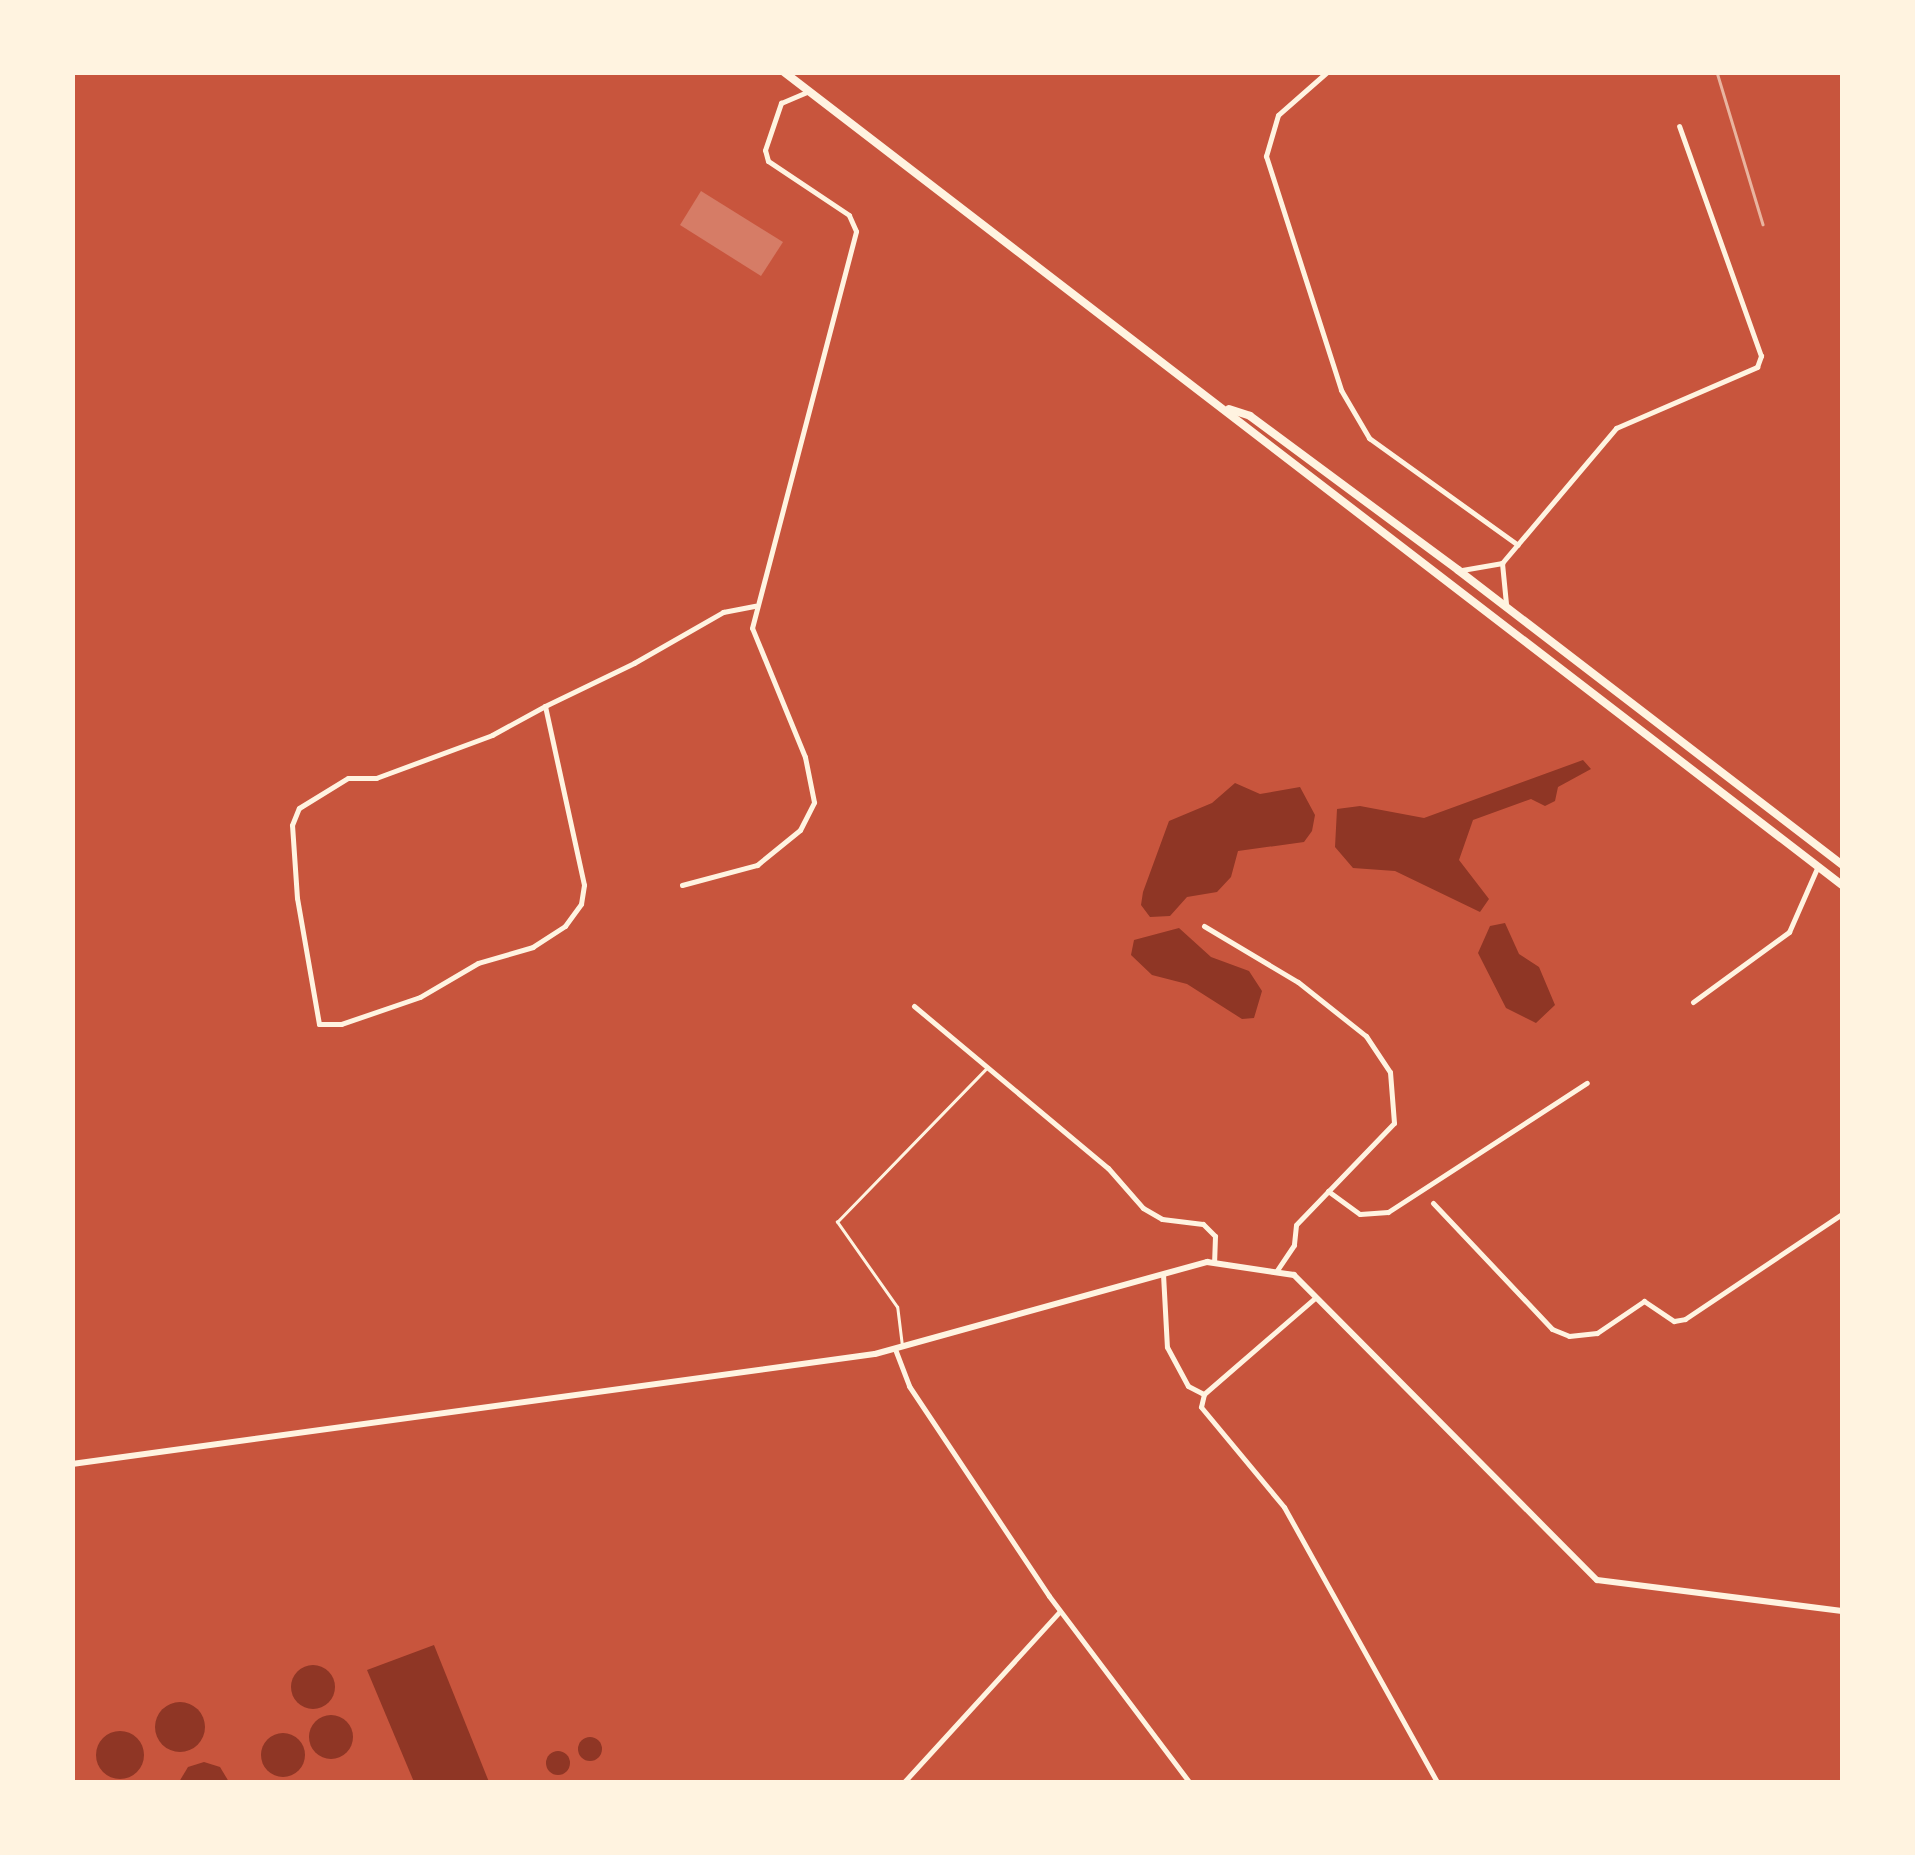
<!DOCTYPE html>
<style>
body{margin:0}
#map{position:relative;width:1915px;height:1855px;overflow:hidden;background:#c8553d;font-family:"IBM Plex Sans",sans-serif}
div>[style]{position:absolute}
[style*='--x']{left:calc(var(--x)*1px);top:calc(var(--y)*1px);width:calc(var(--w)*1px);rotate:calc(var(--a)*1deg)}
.water>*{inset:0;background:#8f3625}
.round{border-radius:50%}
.building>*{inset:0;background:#d67c66}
.service>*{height:2.5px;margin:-1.25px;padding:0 1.25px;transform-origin:1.25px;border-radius:1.25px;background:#fff3e0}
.minor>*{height:5px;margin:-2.5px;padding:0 2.5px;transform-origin:2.5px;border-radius:2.5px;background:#fff3e0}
.tertiary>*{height:6px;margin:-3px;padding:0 3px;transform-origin:3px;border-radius:3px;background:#fff3e0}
.trunk>*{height:8px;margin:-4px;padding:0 4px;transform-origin:4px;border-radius:4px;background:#fff3e0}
.rail>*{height:2.5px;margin:-1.25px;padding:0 1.25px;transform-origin:1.25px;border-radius:1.25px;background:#e9b49f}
span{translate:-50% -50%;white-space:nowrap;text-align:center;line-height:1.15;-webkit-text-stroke:10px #fff3e0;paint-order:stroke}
.frame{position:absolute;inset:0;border:75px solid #fff3e0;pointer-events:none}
</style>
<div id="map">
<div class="water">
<div style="clip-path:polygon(1583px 760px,1591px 769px,1558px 787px,1555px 801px,1545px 806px,1531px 799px,1473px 820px,1459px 860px,1489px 899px,1480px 912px,1395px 871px,1353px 868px,1335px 847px,1337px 809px,1360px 806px,1424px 818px)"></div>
<div style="clip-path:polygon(1235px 783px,1260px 794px,1300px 787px,1315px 815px,1312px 831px,1304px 842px,1238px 851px,1231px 877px,1217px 892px,1187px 897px,1170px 916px,1150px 917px,1141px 905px,1143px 892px,1169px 821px,1212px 803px)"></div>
<div style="clip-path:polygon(1505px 923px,1519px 954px,1539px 967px,1555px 1005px,1536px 1023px,1506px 1008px,1478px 953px,1490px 926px)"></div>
<div style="clip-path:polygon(1179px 928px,1211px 957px,1249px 971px,1262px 991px,1254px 1018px,1242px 1019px,1187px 984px,1152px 975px,1131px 955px,1134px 940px)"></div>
<div style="clip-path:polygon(434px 1645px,489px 1782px,414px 1782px,367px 1670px)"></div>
<div class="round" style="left:291px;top:1665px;width:44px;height:44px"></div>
<div class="round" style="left:155px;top:1702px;width:50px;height:50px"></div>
<div class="round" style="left:309px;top:1715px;width:44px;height:44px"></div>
<div class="round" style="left:96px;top:1731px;width:48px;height:48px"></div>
<div class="round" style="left:261px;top:1733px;width:44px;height:44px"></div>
<div class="round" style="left:578px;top:1737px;width:24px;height:24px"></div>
<div class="round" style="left:546px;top:1751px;width:24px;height:24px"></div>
<div style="clip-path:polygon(204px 1762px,220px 1767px,229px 1782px,179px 1782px,188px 1767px)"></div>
</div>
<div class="building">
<div style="clip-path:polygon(701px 191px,783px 242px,761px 276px,680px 225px)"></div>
</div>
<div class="service">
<div style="--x:902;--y:1346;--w:39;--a:-97"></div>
<div style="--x:897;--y:1307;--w:104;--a:-125.2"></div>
<div style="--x:837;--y:1222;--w:214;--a:-45.8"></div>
</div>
<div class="minor">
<div style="--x:1327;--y:72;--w:65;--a:138.7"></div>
<div style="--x:1278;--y:115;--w:43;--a:106.3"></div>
<div style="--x:1266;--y:156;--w:246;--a:72.2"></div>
<div style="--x:1341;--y:390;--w:56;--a:59.7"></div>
<div style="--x:1369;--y:438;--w:183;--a:35.7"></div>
<div style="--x:1502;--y:563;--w:41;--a:84.4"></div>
<div style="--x:1462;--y:570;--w:41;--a:-9.9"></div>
<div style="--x:1502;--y:563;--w:177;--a:-49.8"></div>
<div style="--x:1616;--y:428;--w:154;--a:-23.4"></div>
<div style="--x:1757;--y:367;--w:12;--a:-70"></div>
<div style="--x:1761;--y:356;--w:244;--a:-109.6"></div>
<div style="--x:545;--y:706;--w:183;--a:77.7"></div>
<div style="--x:584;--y:885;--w:19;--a:99"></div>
<div style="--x:581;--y:904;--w:27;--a:126"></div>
<div style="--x:565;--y:926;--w:38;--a:147"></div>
<div style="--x:533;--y:947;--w:57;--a:163.8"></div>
<div style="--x:478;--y:963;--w:67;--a:149.6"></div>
<div style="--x:420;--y:997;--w:83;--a:161.1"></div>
<div style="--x:341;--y:1024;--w:22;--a:180"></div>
<div style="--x:319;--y:1024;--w:128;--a:-99.9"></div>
<div style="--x:297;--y:898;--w:73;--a:-93.9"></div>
<div style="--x:292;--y:825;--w:18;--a:-68"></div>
<div style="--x:299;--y:808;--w:57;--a:-31.5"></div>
<div style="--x:348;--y:778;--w:28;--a:0"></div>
<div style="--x:376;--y:778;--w:124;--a:-20.3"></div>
<div style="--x:492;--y:735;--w:60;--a:-28.7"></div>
<div style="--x:545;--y:706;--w:99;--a:-25.8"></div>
<div style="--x:634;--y:663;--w:103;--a:-29.8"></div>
<div style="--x:723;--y:612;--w:33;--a:-11"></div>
<div style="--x:682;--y:885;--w:78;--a:-14.9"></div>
<div style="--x:757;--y:865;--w:55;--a:-39.1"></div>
<div style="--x:800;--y:830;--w:31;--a:-63"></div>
<div style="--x:814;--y:802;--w:46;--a:-101.3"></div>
<div style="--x:805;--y:757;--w:139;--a:-112.3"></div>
<div style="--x:752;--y:628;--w:410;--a:-75.3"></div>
<div style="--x:856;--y:231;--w:17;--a:-114"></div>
<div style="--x:849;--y:215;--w:97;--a:-146.3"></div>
<div style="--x:768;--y:161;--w:11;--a:-105"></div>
<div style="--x:765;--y:150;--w:50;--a:-71.2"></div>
<div style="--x:781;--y:103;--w:30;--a:-23"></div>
<div style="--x:1204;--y:926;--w:109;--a:30.8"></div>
<div style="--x:1298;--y:982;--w:87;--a:38.5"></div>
<div style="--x:1366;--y:1036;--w:43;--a:56.3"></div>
<div style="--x:1390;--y:1072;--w:51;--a:85.5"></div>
<div style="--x:1394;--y:1123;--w:141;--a:133.9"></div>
<div style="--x:1296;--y:1225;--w:20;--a:96"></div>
<div style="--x:1294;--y:1245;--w:32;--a:124"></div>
<div style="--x:1693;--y:1002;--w:119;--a:-36.1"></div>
<div style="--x:1789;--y:932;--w:72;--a:-66.3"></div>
<div style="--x:914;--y:1006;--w:253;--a:39.9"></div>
<div style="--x:1108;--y:1168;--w:53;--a:48.8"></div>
<div style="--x:1143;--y:1208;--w:22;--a:30"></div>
<div style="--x:1162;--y:1219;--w:41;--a:7"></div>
<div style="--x:1203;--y:1224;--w:17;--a:45"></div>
<div style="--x:1215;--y:1236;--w:26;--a:92"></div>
<div style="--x:1328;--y:1191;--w:39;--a:36"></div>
<div style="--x:1360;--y:1214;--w:28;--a:-4"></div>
<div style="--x:1388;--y:1212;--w:237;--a:-33"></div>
<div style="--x:1433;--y:1203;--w:173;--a:46.6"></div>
<div style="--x:1552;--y:1329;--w:18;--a:22"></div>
<div style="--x:1569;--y:1336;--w:28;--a:-6"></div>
<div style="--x:1597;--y:1333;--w:57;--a:-34.2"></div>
<div style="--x:1644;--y:1301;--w:36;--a:34"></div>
<div style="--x:1674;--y:1321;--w:11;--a:-10"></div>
<div style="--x:1685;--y:1319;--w:189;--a:-33.8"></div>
<div style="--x:1163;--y:1274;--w:73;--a:86.9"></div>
<div style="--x:1167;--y:1347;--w:44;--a:61.7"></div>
<div style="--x:1188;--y:1386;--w:18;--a:27"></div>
<div style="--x:895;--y:1349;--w:40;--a:69"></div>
<div style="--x:909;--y:1386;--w:252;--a:56.3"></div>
<div style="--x:1049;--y:1596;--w:233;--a:53"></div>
<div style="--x:1204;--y:1394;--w:13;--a:103"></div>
<div style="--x:1201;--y:1407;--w:130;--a:50.3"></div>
<div style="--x:1284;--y:1507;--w:315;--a:60.9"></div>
<div style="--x:1204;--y:1394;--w:148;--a:-40.9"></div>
<div style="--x:904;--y:1782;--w:231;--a:-47.6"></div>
</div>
<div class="tertiary">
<div style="--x:72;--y:1464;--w:810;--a:-7.8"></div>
<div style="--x:875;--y:1354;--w:345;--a:-15.5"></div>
<div style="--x:1207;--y:1262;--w:88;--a:8.5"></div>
<div style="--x:1294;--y:1275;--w:430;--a:45.2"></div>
<div style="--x:1597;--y:1580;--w:247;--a:7.2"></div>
</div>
<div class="trunk">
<div style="--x:784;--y:72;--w:1334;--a:37.54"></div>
<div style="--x:1229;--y:409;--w:22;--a:18"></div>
<div style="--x:1250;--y:416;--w:259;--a:36.5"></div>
<div style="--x:1458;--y:570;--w:484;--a:37.5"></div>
</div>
<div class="rail">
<div style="--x:1717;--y:72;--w:159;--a:73.2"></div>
</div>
<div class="frame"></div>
</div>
